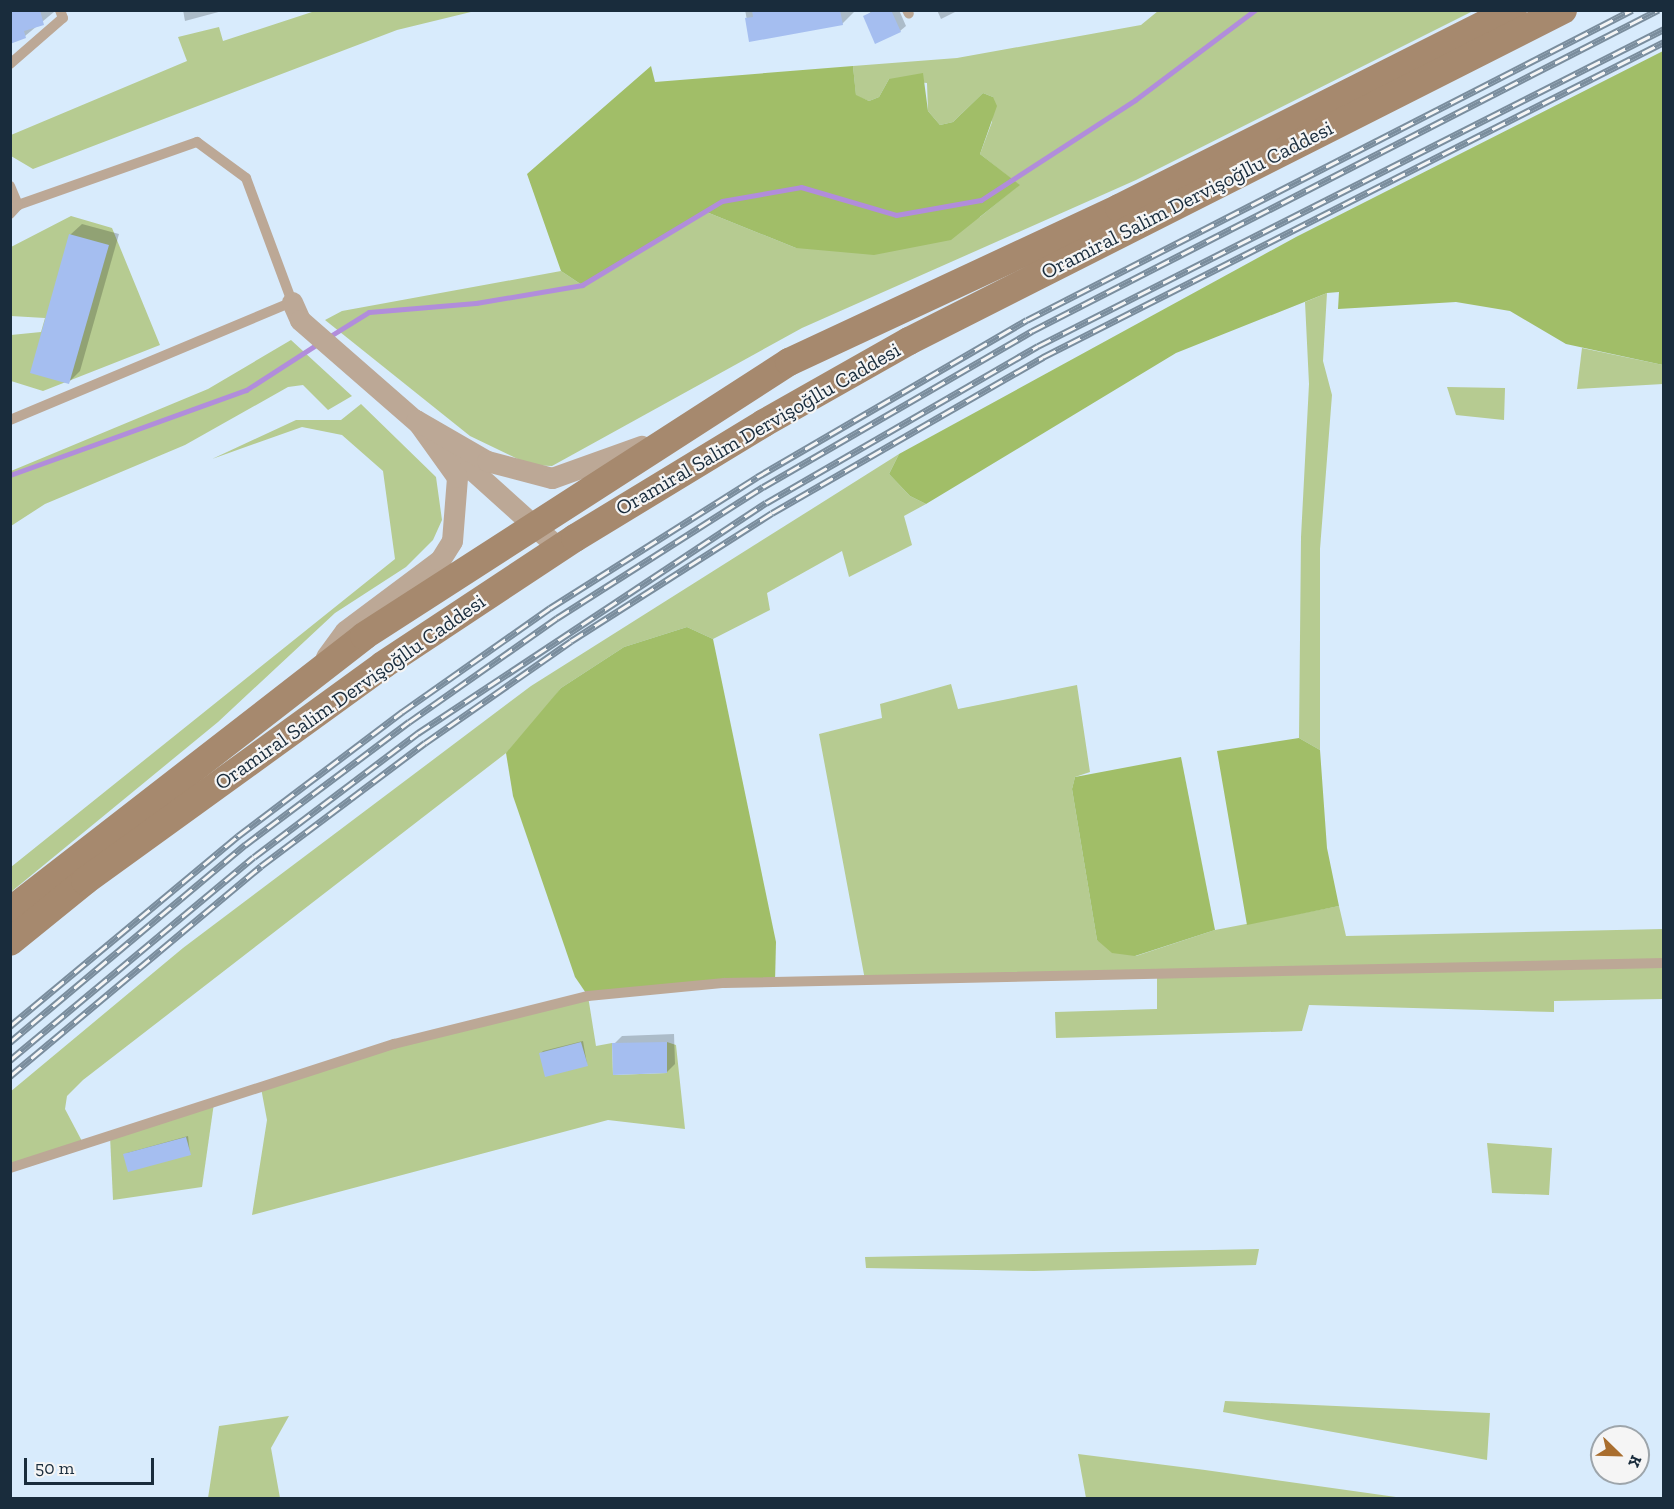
<!DOCTYPE html>
<meta charset="utf-8">
<style>
body{margin:0}
#map{position:relative;width:1674px;height:1509px;overflow:hidden;background:#d8ebfc;font-family:"Zilla Slab",serif}
div>[style]{position:absolute}
.green>*{inset:0;background:#b6cb91}
.forest>*{inset:0;background:#a1be68}
.shadow>*{inset:0;background:#0003}
.stream>*{height:5px;margin:-2.5px;padding:0 2.5px;transform-origin:2.5px;border-radius:2.5px;background:#b18ddb}
.building>*{inset:0;background:#a5bef0}
.service>*{height:10px;margin:-5px;padding:0 5px;transform-origin:5px;border-radius:5px;background:#bca896}
.minor>*{height:21px;margin:-10.5px;padding:0 10.5px;transform-origin:10.5px;border-radius:10.5px;background:#bca896}
.secondary>*{height:28px;margin:-14px;padding:0 14px;transform-origin:14px;border-radius:14px;background:#a6896e}
.rail>*{height:7px;margin-top:-3.5px;transform-origin:0;background:repeating-linear-gradient(90deg,#f5f5f5 0 14px,#7a8d9d 0 28px);box-sizing:border-box;border-block:2px solid #7a8d9d}
span{translate:-50% -50%;white-space:nowrap;text-align:center;line-height:1.15;-webkit-text-stroke:4.5px #f5f5f5;paint-order:stroke}
.street-label{font-size:21px;color:#192c3c}
.frame{position:absolute;inset:0;border:12px solid #192c3c;pointer-events:none}
.north{position:absolute;left:1590px;top:1425px;width:60px;height:60px;box-sizing:border-box;background:#f5f5f5;border:2px solid #9da5ab;border-radius:50%;rotate:113deg;font-size:16px;font-weight:700;line-height:24px;text-align:center;color:#192c3c}
.north::after{content:'';display:block;margin:auto;width:21px;height:27px;background:#a96e2f;clip-path:polygon(50% 0,100% 100%,50% 72%,0 100%)}
.scale{position:absolute;left:24px;top:1458px;width:130px;height:27px;box-sizing:border-box;border:3px solid #192c3c;border-top:0;padding-left:8px;font-size:18px;line-height:21px;white-space:nowrap;color:#192c3c;-webkit-text-stroke:4px #f5f5f5;paint-order:stroke}
</style>
<div id="map">
<div class="green">
<i style="clip-path:polygon(315px 11px,475px 11px,397px 30px,33px 169px,11px 156px,11px 135px,187px 61px,178px 37px,219px 27px,223px 41px)"></i>
<i style="clip-path:polygon(1158px 11px,1473px 11px,1136px 180px,802px 328px,552px 466px,530px 465px,470px 436px,325px 320px,342px 311px,561px 271px,582px 285px,704px 211px,796px 248px,980px 217px,1019px 185px,980px 154px,992px 122px,993px 97px,983px 93px,953px 122px,940px 125px,928px 111px,927px 83px,889px 79px,879px 97px,869px 101px,856px 96px,853px 66px,957px 58px,1141px 25px)"></i>
<i style="clip-path:polygon(71px 216px,112px 228px,160px 345px,43px 391px,11px 381px,11px 335px,41px 332px,45px 318px,11px 316px,11px 247px)"></i>
<i style="clip-path:polygon(1327px 293px,1323px 361px,1332px 395px,1320px 549px,1320px 750px,1299px 738px,1301px 537px,1309px 384px,1305px 302px)"></i>
<i style="clip-path:polygon(291px 340px,352px 396px,328px 410px,303px 385px,288px 387px,185px 445px,45px 504px,11px 526px,11px 471px,208px 389px)"></i>
<i style="clip-path:polygon(1582px 348px,1663px 365px,1663px 384px,1577px 389px)"></i>
<i style="clip-path:polygon(1447px 387px,1505px 388px,1504px 420px,1456px 415px)"></i>
<i style="clip-path:polygon(361px 404px,436px 477px,442px 520px,433px 540px,406px 567px,335px 613px,218px 722px,11px 892px,11px 867px,395px 559px,383px 471px,342px 435px,302px 427px,212px 459px,296px 420px,341px 420px)"></i>
<i style="clip-path:polygon(899px 454px,889px 474px,910px 496px,926px 504px,904px 516px,912px 545px,849px 577px,842px 551px,767px 593px,770px 610px,713px 639px,687px 627px,624px 647px,561px 688px,519px 743px,83px 1080px,67px 1096px,65px 1109px,84px 1145px,11px 1168px,10px 1092px,183px 948px,531px 686px)"></i>
<i style="clip-path:polygon(951px 684px,958px 709px,1077px 685px,1090px 772px,1075px 777px,1072px 789px,1097px 940px,1136px 956px,1215px 930px,1339px 906px,1346px 936px,1663px 929px,1663px 999px,1554px 1001px,1554px 1012px,1309px 1005px,1302px 1031px,1056px 1038px,1055px 1012px,1157px 1009px,1157px 975px,865px 980px,819px 734px,882px 718px,880px 704px)"></i>
<i style="clip-path:polygon(588px 996px,596px 1046px,612px 1043px,613px 1075px,667px 1073px,667px 1042px,676px 1045px,685px 1129px,608px 1120px,252px 1215px,267px 1120px,261px 1088px,394px 1044px)"></i>
<i style="clip-path:polygon(214px 1103px,202px 1187px,113px 1200px,110px 1136px)"></i>
<i style="clip-path:polygon(1487px 1143px,1552px 1148px,1549px 1195px,1492px 1193px)"></i>
<i style="clip-path:polygon(1259px 1249px,1256px 1265px,1034px 1271px,866px 1268px,865px 1257px)"></i>
<i style="clip-path:polygon(1225px 1401px,1490px 1413px,1487px 1460px,1223px 1412px)"></i>
<i style="clip-path:polygon(289px 1416px,271px 1448px,280px 1498px,208px 1498px,219px 1426px)"></i>
<i style="clip-path:polygon(1078px 1454px,1205px 1470px,1403px 1498px,1086px 1498px)"></i>
</div>
<div class="forest">
<i style="clip-path:polygon(1663px 51px,1663px 365px,1566px 344px,1510px 311px,1456px 302px,1338px 309px,1339px 292px,1327px 293px,1176px 353px,926px 504px,910px 496px,889px 474px,899px 454px,1296px 237px)"></i>
<i style="clip-path:polygon(651px 66px,655px 82px,853px 66px,856px 95px,869px 101px,879px 97px,889px 79px,923px 73px,928px 111px,940px 125px,953px 122px,983px 93px,993px 97px,997px 106px,980px 154px,1020px 185px,951px 240px,874px 255px,796px 248px,704px 211px,582px 285px,561px 271px,527px 174px)"></i>
<i style="clip-path:polygon(687px 627px,713px 639px,776px 942px,775px 982px,588px 996px,575px 977px,513px 796px,506px 753px,561px 688px,624px 647px)"></i>
<i style="clip-path:polygon(1299px 738px,1320px 750px,1327px 848px,1339px 906px,1247px 925px,1217px 751px)"></i>
<i style="clip-path:polygon(1181px 757px,1215px 930px,1135px 956px,1112px 953px,1097px 940px,1072px 789px,1075px 777px)"></i>
</div>
<div class="shadow">
<i style="clip-path:polygon(10px 10px,54px 10px,54px 12px,25px 36px)"></i>
<i style="clip-path:polygon(183px 10px,226px 10px,185px 21px)"></i>
<i style="clip-path:polygon(745px 10px,853px 10px,854px 12px,842px 24px,751px 40px)"></i>
<i style="clip-path:polygon(873px 10px,899px 10px,906px 26px,900px 31px,865px 17px)"></i>
<i style="clip-path:polygon(937px 10px,959px 10px,941px 19px)"></i>
<i style="clip-path:polygon(82px 224px,119px 234px,80px 371px,69px 382px,70px 235px)"></i>
<i style="clip-path:polygon(674px 1034px,675px 1064px,667px 1072px,614px 1044px,622px 1036px)"></i>
<i style="clip-path:polygon(583px 1041px,587px 1064px,540px 1054px,543px 1051px)"></i>
<i style="clip-path:polygon(188px 1136px,190px 1154px,125px 1155px,127px 1153px)"></i>
</div>
<div class="stream">
<i style="left:327px;top:338px;width:49px;rotate:-31.8deg"></i>
<i style="left:369px;top:312px;width:107px;rotate:-4.8deg"></i>
<i style="left:476px;top:303px;width:108px;rotate:-9.6deg"></i>
<i style="left:582px;top:285px;width:163px;rotate:-31deg"></i>
<i style="left:722px;top:201px;width:80px;rotate:-10deg"></i>
<i style="left:801px;top:187px;width:99px;rotate:16.4deg"></i>
<i style="left:896px;top:215px;width:86px;rotate:-10deg"></i>
<i style="left:981px;top:200px;width:184px;rotate:-33deg"></i>
<i style="left:1135px;top:100px;width:150px;rotate:-36.9deg"></i>
<i style="left:10px;top:475px;width:251px;rotate:-19.8deg"></i>
<i style="left:246px;top:390px;width:87px;rotate:-32.8deg"></i>
</div>
<div class="building">
<i style="clip-path:polygon(10px 10px,40px 10px,44px 25px,24px 31px,26px 38px,10px 44px)"></i>
<i style="clip-path:polygon(752px 10px,840px 10px,843px 25px,749px 42px,745px 18px,753px 17px)"></i>
<i style="clip-path:polygon(876px 10px,891px 10px,901px 32px,875px 44px,863px 16px)"></i>
<i style="clip-path:polygon(69px 234px,109px 245px,69px 384px,30px 373px)"></i>
<i style="clip-path:polygon(581px 1042px,588px 1066px,545px 1077px,539px 1053px)"></i>
<i style="clip-path:polygon(667px 1042px,667px 1073px,613px 1075px,612px 1043px)"></i>
<i style="clip-path:polygon(186px 1137px,191px 1155px,128px 1172px,123px 1154px)"></i>
</div>
<div class="service">
<i style="left:907px;top:10px;width:4px;rotate:63deg"></i>
<i style="left:10px;top:64px;width:70px;rotate:-41deg"></i>
<i style="left:63px;top:18px;width:9px;rotate:-111deg"></i>
<i style="left:10px;top:186px;width:21px;rotate:67deg"></i>
<i style="left:18px;top:205px;width:190px;rotate:-19.4deg"></i>
<i style="left:197px;top:142px;width:61px;rotate:36.3deg"></i>
<i style="left:246px;top:178px;width:132px;rotate:69.6deg"></i>
<i style="left:292px;top:302px;width:306px;rotate:157.3deg"></i>
<i style="left:10px;top:214px;width:12px;rotate:-48deg"></i>
<i style="left:10px;top:1168px;width:404px;rotate:-17.9deg"></i>
<i style="left:394px;top:1044px;width:200px;rotate:-13.9deg"></i>
<i style="left:588px;top:996px;width:137px;rotate:-5.5deg"></i>
<i style="left:724px;top:983px;width:940px;rotate:-1.22deg"></i>
</div>
<div class="minor">
<i style="left:292px;top:302px;width:20px;rotate:66deg"></i>
<i style="left:300px;top:320px;width:166px;rotate:41.1deg"></i>
<i style="left:451px;top:451px;width:147px;rotate:42deg"></i>
<i style="left:326px;top:657px;width:32px;rotate:-54deg"></i>
<i style="left:345px;top:631px;width:119px;rotate:-36.8deg"></i>
<i style="left:440px;top:560px;width:22px;rotate:-58deg"></i>
<i style="left:452px;top:541px;width:64px;rotate:-85.5deg"></i>
<i style="left:457px;top:477px;width:70px;rotate:-125.7deg"></i>
<i style="left:416px;top:420px;width:82px;rotate:30deg"></i>
<i style="left:487px;top:461px;width:67px;rotate:14.7deg"></i>
<i style="left:552px;top:478px;width:95px;rotate:-19.8deg"></i>
</div>
<div class="secondary">
<i style="left:10px;top:911px;width:448px;rotate:-37.8deg"></i>
<i style="left:364px;top:636px;width:506px;rotate:-32.81deg"></i>
<i style="left:789px;top:362px;width:364px;rotate:-25deg"></i>
<i style="left:1119px;top:208px;width:441px;rotate:-26.7deg"></i>
<i style="left:10px;top:942px;width:97px;rotate:-39.1deg"></i>
<i style="left:85px;top:881px;width:368px;rotate:-35.9deg"></i>
<i style="left:383px;top:665px;width:230px;rotate:-33.5deg"></i>
<i style="left:575px;top:538px;width:221px;rotate:-31.3deg"></i>
<i style="left:764px;top:423px;width:167px;rotate:-29.5deg"></i>
<i style="left:909px;top:341px;width:733px;rotate:-26.84deg"></i>
</div>
<div class="rail">
<i style="left:10px;top:1026px;width:297px;rotate:-39.8deg"></i>
<i style="left:238px;top:836px;width:206px;rotate:-37.1deg"></i>
<i style="left:402px;top:712px;width:181px;rotate:-35.1deg"></i>
<i style="left:550px;top:608px;width:245px;rotate:-32.3deg"></i>
<i style="left:757px;top:477px;width:312px;rotate:-30.2deg"></i>
<i style="left:1027px;top:320px;width:680px;rotate:-27.13deg"></i>
<i style="left:10px;top:1042px;width:307px;rotate:-40deg"></i>
<i style="left:245px;top:845px;width:205px;rotate:-36.9deg"></i>
<i style="left:409px;top:722px;width:181px;rotate:-35.1deg"></i>
<i style="left:557px;top:618px;width:244px;rotate:-32.5deg"></i>
<i style="left:763px;top:487px;width:311px;rotate:-30.1deg"></i>
<i style="left:1032px;top:331px;width:704px;rotate:-27.15deg"></i>
<i style="left:10px;top:1060px;width:317px;rotate:-39.8deg"></i>
<i style="left:254px;top:857px;width:206px;rotate:-37.1deg"></i>
<i style="left:418px;top:733px;width:417px;rotate:-33.5deg"></i>
<i style="left:766px;top:503px;width:314px;rotate:-30deg"></i>
<i style="left:1038px;top:346px;width:702px;rotate:-26.86deg"></i>
<i style="left:10px;top:1076px;width:327px;rotate:-39.9deg"></i>
<i style="left:261px;top:866px;width:205px;rotate:-36.9deg"></i>
<i style="left:425px;top:743px;width:178px;rotate:-34.9deg"></i>
<i style="left:571px;top:641px;width:238px;rotate:-32.5deg"></i>
<i style="left:772px;top:513px;width:313px;rotate:-29.9deg"></i>
<i style="left:1043px;top:357px;width:696px;rotate:-26.9deg"></i>
</div>
<div class="street-label">
<span style="left:1187px;top:200px;rotate:-27deg">Oramiral Salim Dervişoğllu Caddesi</span>
<span style="left:758px;top:429px;rotate:-30deg">Oramiral Salim Dervişoğllu Caddesi</span>
<span style="left:350px;top:692px;rotate:-35deg">Oramiral Salim Dervişoğllu Caddesi</span>
</div>
<div class="frame"></div>
<div class="north">K</div>
<div class="scale">50 m</div>
</div>
